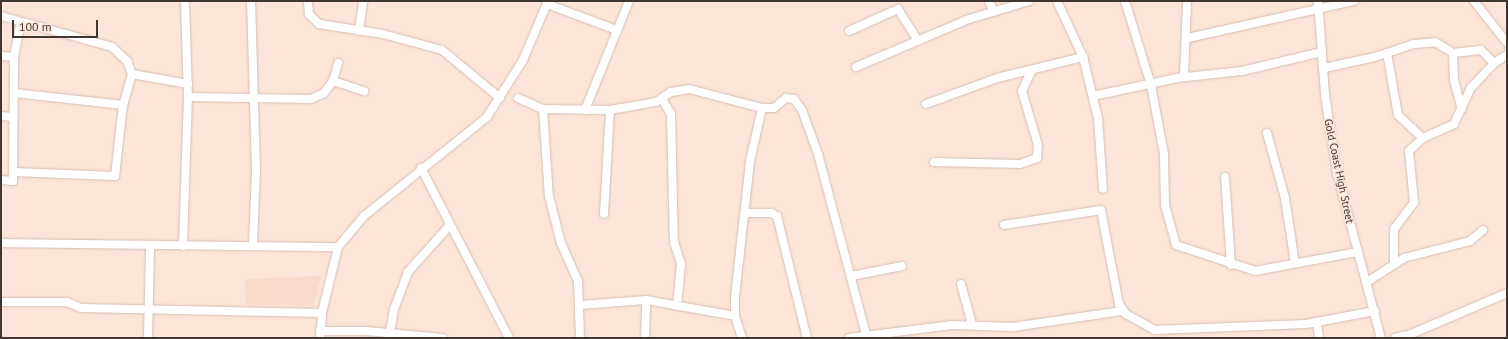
<!DOCTYPE html>
<style>
body{margin:0}
#map{position:relative;width:1508px;height:339px;overflow:hidden;background:#fde5d9;font-family:"PT Sans",sans-serif}
div>[style]{position:absolute}
.built>*{inset:0;background:#fadaca}
.roads{filter:drop-shadow(0 0 1px #d5bdb2) drop-shadow(0 0 1px #d5bdb2)}
.minor>*{height:8px;margin:-4px;padding:0 4px;transform-origin:4px;border-radius:4px;background:#fff}
span{translate:-50% -50%;white-space:nowrap;text-align:center;line-height:1.15;-webkit-text-stroke:3.5px #fde5d9;paint-order:stroke}
.street-label{font-size:11px;color:#403732}
.frame{position:absolute;inset:0;border:2px solid #403732;pointer-events:none}
.scale{position:absolute;left:12px;top:20px;width:86px;height:18px;box-sizing:border-box;border:2px solid #403732;border-top:0;padding-left:5px;font-size:12px;line-height:14px;white-space:nowrap;color:#403732;-webkit-text-stroke:3px #fde5d9;paint-order:stroke}
</style>
<div id="map">
<div class="built">
<i style="clip-path:polygon(322px 276px,313px 306px,246px 304px,245px 279px)"></i>
</div>
<div class="roads">
<div class="minor">
<i style="left:251px;top:1px;width:169px;rotate:88.3deg"></i>
<i style="left:256px;top:170px;width:75px;rotate:92.3deg"></i>
<i style="left:308px;top:1px;width:13px;rotate:86deg"></i>
<i style="left:309px;top:14px;width:14px;rotate:45deg"></i>
<i style="left:319px;top:24px;width:65px;rotate:8.9deg"></i>
<i style="left:383px;top:34px;width:61px;rotate:15.2deg"></i>
<i style="left:442px;top:50px;width:75px;rotate:39.6deg"></i>
<i style="left:989px;top:1px;width:12px;rotate:66deg"></i>
<i style="left:1057px;top:1px;width:62px;rotate:65.1deg"></i>
<i style="left:1083px;top:57px;width:63px;rotate:76.2deg"></i>
<i style="left:1098px;top:118px;width:71px;rotate:86deg"></i>
<i style="left:1125px;top:1px;width:88px;rotate:72.8deg"></i>
<i style="left:1151px;top:85px;width:70px;rotate:79.3deg"></i>
<i style="left:1164px;top:154px;width:51px;rotate:88.9deg"></i>
<i style="left:1165px;top:205px;width:41px;rotate:74.6deg"></i>
<i style="left:1176px;top:245px;width:83px;rotate:18.2deg"></i>
<i style="left:1255px;top:271px;width:105px;rotate:-10.5deg"></i>
<i style="left:1318px;top:1px;width:94px;rotate:85.7deg"></i>
<i style="left:1325px;top:95px;width:79px;rotate:81.3deg"></i>
<i style="left:1337px;top:173px;width:171px;rotate:75.1deg"></i>
<i style="left:1474px;top:1px;width:53px;rotate:51.8deg"></i>
<i style="left:547px;top:4px;width:75px;rotate:20.4deg"></i>
<i style="left:1px;top:16px;width:115px;rotate:15.6deg"></i>
<i style="left:112px;top:47px;width:21px;rotate:43deg"></i>
<i style="left:127px;top:61px;width:14px;rotate:69deg"></i>
<i style="left:132px;top:74px;width:32px;rotate:106deg"></i>
<i style="left:123px;top:105px;width:71px;rotate:96.4deg"></i>
<i style="left:115px;top:176px;width:102px;rotate:-177.8deg"></i>
<i style="left:359px;top:31px;width:30px;rotate:-82deg"></i>
<i style="left:849px;top:31px;width:54px;rotate:-24.2deg"></i>
<i style="left:898px;top:9px;width:38px;rotate:58deg"></i>
<i style="left:1188px;top:38px;width:170px;rotate:-12.6deg"></i>
<i style="left:1387px;top:53px;width:63px;rotate:79.9deg"></i>
<i style="left:1398px;top:115px;width:34px;rotate:43deg"></i>
<i style="left:1453px;top:53px;width:28px;rotate:-6deg"></i>
<i style="left:1481px;top:50px;width:18px;rotate:45deg"></i>
<i style="left:1px;top:56px;width:13px;rotate:4deg"></i>
<i style="left:856px;top:67px;width:123px;rotate:-23deg"></i>
<i style="left:969px;top:19px;width:63px;rotate:-16.7deg"></i>
<i style="left:1324px;top:68px;width:52px;rotate:-12.2deg"></i>
<i style="left:1375px;top:57px;width:41px;rotate:-18.4deg"></i>
<i style="left:1414px;top:44px;width:21px;rotate:-5deg"></i>
<i style="left:1435px;top:42px;width:21px;rotate:31deg"></i>
<i style="left:1453px;top:53px;width:27px;rotate:88deg"></i>
<i style="left:1454px;top:80px;width:30px;rotate:75deg"></i>
<i style="left:132px;top:74px;width:57px;rotate:10.1deg"></i>
<i style="left:1184px;top:77px;width:76px;rotate:-87.7deg"></i>
<i style="left:333px;top:81px;width:33px;rotate:18deg"></i>
<i style="left:14px;top:93px;width:110px;rotate:6.3deg"></i>
<i style="left:1093px;top:96px;width:86px;rotate:-12.1deg"></i>
<i style="left:1177px;top:78px;width:65px;rotate:-6.1deg"></i>
<i style="left:1242px;top:71px;width:82px;rotate:-13.4deg"></i>
<i style="left:188px;top:97px;width:123px;rotate:0.9deg"></i>
<i style="left:311px;top:99px;width:14px;rotate:-25deg"></i>
<i style="left:324px;top:93px;width:15px;rotate:-53deg"></i>
<i style="left:333px;top:81px;width:19px;rotate:-74deg"></i>
<i style="left:518px;top:98px;width:27px;rotate:24deg"></i>
<i style="left:543px;top:109px;width:67px;rotate:0.9deg"></i>
<i style="left:610px;top:110px;width:47px;rotate:-9.9deg"></i>
<i style="left:656px;top:102px;width:18px;rotate:-34deg"></i>
<i style="left:671px;top:92px;width:18px;rotate:-9deg"></i>
<i style="left:689px;top:89px;width:75px;rotate:14.6deg"></i>
<i style="left:662px;top:99px;width:17px;rotate:59deg"></i>
<i style="left:671px;top:114px;width:128px;rotate:88.7deg"></i>
<i style="left:674px;top:242px;width:23px;rotate:72deg"></i>
<i style="left:681px;top:264px;width:42px;rotate:95.4deg"></i>
<i style="left:926px;top:104px;width:76px;rotate:-20.1deg"></i>
<i style="left:997px;top:78px;width:89px;rotate:-13.7deg"></i>
<i style="left:543px;top:109px;width:87px;rotate:86.1deg"></i>
<i style="left:549px;top:196px;width:49px;rotate:75.7deg"></i>
<i style="left:561px;top:243px;width:42px;rotate:65.9deg"></i>
<i style="left:578px;top:281px;width:57px;rotate:88deg"></i>
<i style="left:585px;top:110px;width:118px;rotate:-68deg"></i>
<i style="left:1px;top:116px;width:11px;rotate:5deg"></i>
<i style="left:1267px;top:133px;width:67px;rotate:74.5deg"></i>
<i style="left:1285px;top:198px;width:66px;rotate:81.3deg"></i>
<i style="left:934px;top:162px;width:86px;rotate:1.3deg"></i>
<i style="left:1020px;top:164px;width:18px;rotate:-19deg"></i>
<i style="left:1037px;top:158px;width:13px;rotate:-86deg"></i>
<i style="left:1038px;top:145px;width:56px;rotate:-106.5deg"></i>
<i style="left:1022px;top:91px;width:21px;rotate:-65deg"></i>
<i style="left:421px;top:168px;width:191px;rotate:62.6deg"></i>
<i style="left:1225px;top:177px;width:88px;rotate:86.1deg"></i>
<i style="left:1px;top:180px;width:12px;rotate:5deg"></i>
<i style="left:13px;top:181px;width:124px;rotate:-89.5deg"></i>
<i style="left:14px;top:57px;width:36px;rotate:-79deg"></i>
<i style="left:746px;top:213px;width:25px"></i>
<i style="left:771px;top:213px;width:7px;rotate:27deg"></i>
<i style="left:777px;top:216px;width:126px;rotate:76.2deg"></i>
<i style="left:604px;top:214px;width:104px;rotate:-86.7deg"></i>
<i style="left:1004px;top:225px;width:98px;rotate:-8.8deg"></i>
<i style="left:1101px;top:210px;width:96px;rotate:79.2deg"></i>
<i style="left:1119px;top:304px;width:12px;rotate:55deg"></i>
<i style="left:1126px;top:314px;width:33px;rotate:29deg"></i>
<i style="left:1155px;top:330px;width:151px;rotate:-2.3deg"></i>
<i style="left:1306px;top:324px;width:70px;rotate:-10.7deg"></i>
<i style="left:1px;top:243px;width:337px;rotate:0.7deg"></i>
<i style="left:183px;top:246px;width:149px;rotate:-88.1deg"></i>
<i style="left:188px;top:97px;width:96px;rotate:-91.8deg"></i>
<i style="left:1394px;top:264px;width:35px;rotate:-90deg"></i>
<i style="left:1394px;top:229px;width:34px;rotate:-53deg"></i>
<i style="left:1414px;top:202px;width:51px;rotate:-95.6deg"></i>
<i style="left:1409px;top:151px;width:19px;rotate:-43deg"></i>
<i style="left:1423px;top:138px;width:34px;rotate:-24deg"></i>
<i style="left:1454px;top:124px;width:40px;rotate:-65deg"></i>
<i style="left:1471px;top:88px;width:34px;rotate:-47deg"></i>
<i style="left:1494px;top:63px;width:15px;rotate:-32deg"></i>
<i style="left:851px;top:276px;width:52px;rotate:-11.1deg"></i>
<i style="left:1367px;top:282px;width:44px;rotate:-33deg"></i>
<i style="left:1404px;top:258px;width:68px;rotate:-14.4deg"></i>
<i style="left:1470px;top:241px;width:17px;rotate:-40deg"></i>
<i style="left:961px;top:284px;width:41px;rotate:74.6deg"></i>
<i style="left:1px;top:302px;width:66px"></i>
<i style="left:67px;top:302px;width:15px;rotate:23deg"></i>
<i style="left:81px;top:308px;width:241px;rotate:1.2deg"></i>
<i style="left:580px;top:305px;width:66px;rotate:-4.3deg"></i>
<i style="left:646px;top:300px;width:90px;rotate:10.2deg"></i>
<i style="left:1317px;top:323px;width:15px;rotate:82deg"></i>
<i style="left:320px;top:331px;width:46px"></i>
<i style="left:366px;top:331px;width:77px;rotate:5.2deg"></i>
<i style="left:148px;top:338px;width:91px;rotate:-88.7deg"></i>
<i style="left:320px;top:338px;width:25px;rotate:-85deg"></i>
<i style="left:322px;top:313px;width:68px;rotate:-76.4deg"></i>
<i style="left:338px;top:247px;width:40px;rotate:-50deg"></i>
<i style="left:364px;top:216px;width:158px;rotate:-38.8deg"></i>
<i style="left:487px;top:117px;width:67px;rotate:-57.7deg"></i>
<i style="left:523px;top:60px;width:64px;rotate:-67deg"></i>
<i style="left:389px;top:338px;width:29px;rotate:-80deg"></i>
<i style="left:394px;top:309px;width:40px;rotate:-69deg"></i>
<i style="left:408px;top:272px;width:63px;rotate:-48.2deg"></i>
<i style="left:645px;top:338px;width:38px;rotate:-88deg"></i>
<i style="left:742px;top:338px;width:23px;rotate:-108deg"></i>
<i style="left:735px;top:316px;width:19px;rotate:-90deg"></i>
<i style="left:735px;top:297px;width:137px;rotate:-83.7deg"></i>
<i style="left:750px;top:161px;width:54px;rotate:-77.2deg"></i>
<i style="left:762px;top:108px;width:12px"></i>
<i style="left:774px;top:108px;width:16px;rotate:-40deg"></i>
<i style="left:786px;top:98px;width:8px;rotate:7deg"></i>
<i style="left:794px;top:99px;width:14px;rotate:54deg"></i>
<i style="left:802px;top:110px;width:47px;rotate:70deg"></i>
<i style="left:818px;top:154px;width:187px;rotate:75.1deg"></i>
<i style="left:849px;top:338px;width:104px;rotate:-7.2deg"></i>
<i style="left:952px;top:325px;width:61px;rotate:1.9deg"></i>
<i style="left:1013px;top:327px;width:110px;rotate:-8.4deg"></i>
<i style="left:1395px;top:338px;width:16px;rotate:-14deg"></i>
<i style="left:1411px;top:334px;width:104px;rotate:-23.1deg"></i>
</div>
</div>
<div class="street-label">
<span style="left:1339px;top:171px;rotate:78deg">Gold Coast High Street</span>
</div>
<div class="frame"></div>
<div class="scale">100 m</div>
</div>
